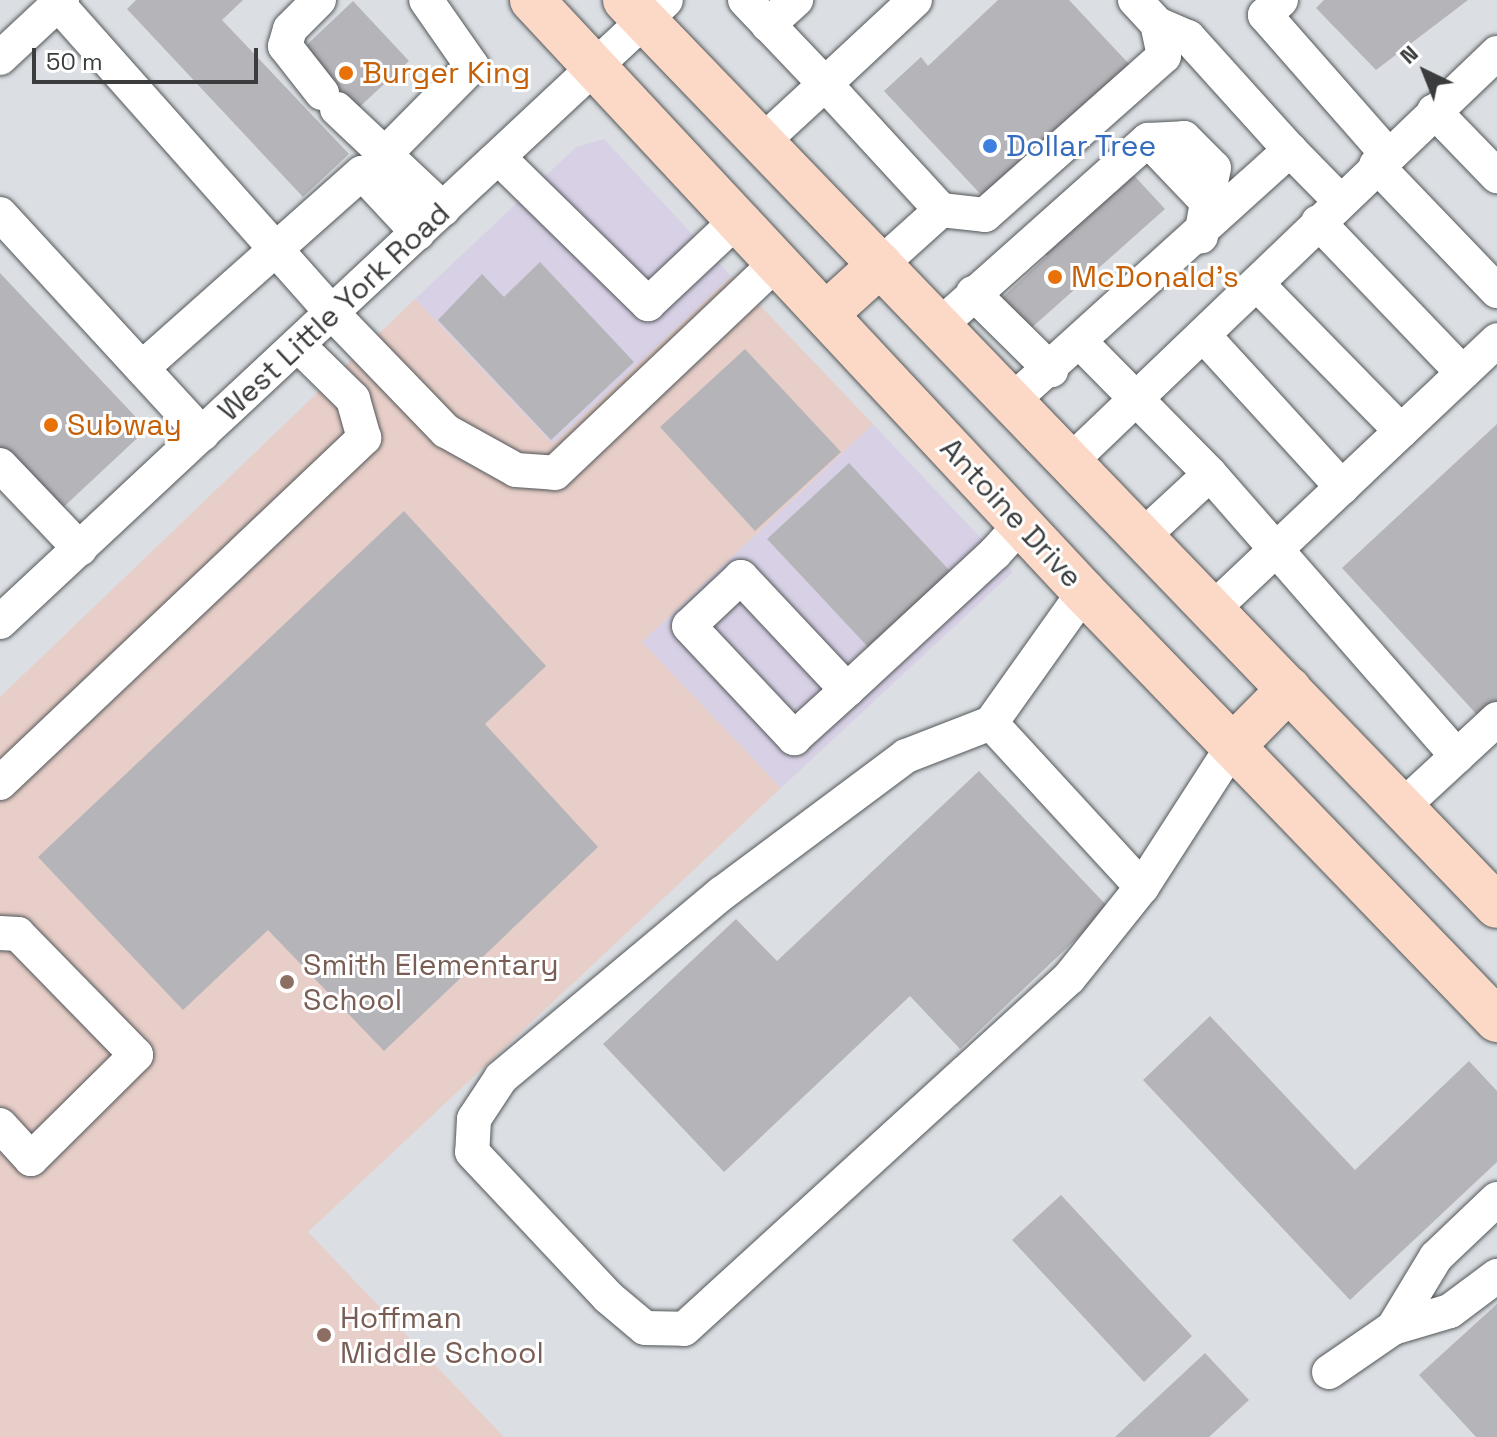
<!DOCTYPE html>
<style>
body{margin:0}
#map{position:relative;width:1497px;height:1437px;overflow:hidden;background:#dbdfe3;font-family:"Space Grotesk",sans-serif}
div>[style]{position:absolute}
.commercial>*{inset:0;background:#d8d1e6}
.education>*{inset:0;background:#e8cec8}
.building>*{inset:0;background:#b4b4b9}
.roads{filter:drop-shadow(0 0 2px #535759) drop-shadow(0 0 2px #535759)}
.minor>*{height:34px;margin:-17px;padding:0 17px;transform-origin:17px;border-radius:17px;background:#fff}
.major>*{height:44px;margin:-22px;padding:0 22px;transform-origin:22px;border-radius:22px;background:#fcd9c7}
.dots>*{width:22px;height:22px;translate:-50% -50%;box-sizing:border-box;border:4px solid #fff;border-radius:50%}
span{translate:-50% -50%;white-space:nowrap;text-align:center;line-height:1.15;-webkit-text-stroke:6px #fff;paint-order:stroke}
.food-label{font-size:30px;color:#c56008}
.left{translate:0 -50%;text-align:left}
.shop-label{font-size:30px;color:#366cbe}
.street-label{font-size:30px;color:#3a3c3d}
.education-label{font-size:30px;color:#785e54}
.north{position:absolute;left:1385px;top:32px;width:80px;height:80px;-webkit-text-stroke:6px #fff;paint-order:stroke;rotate:317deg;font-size:22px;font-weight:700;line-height:32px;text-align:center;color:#3a3c3d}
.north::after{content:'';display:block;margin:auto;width:28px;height:36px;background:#3a3c3d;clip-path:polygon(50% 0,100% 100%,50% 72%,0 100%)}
.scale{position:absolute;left:32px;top:48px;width:226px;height:36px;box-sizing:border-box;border:4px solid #3a3c3d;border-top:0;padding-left:10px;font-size:24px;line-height:28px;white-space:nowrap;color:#3a3c3d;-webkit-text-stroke:6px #fff;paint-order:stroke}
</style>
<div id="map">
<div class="commercial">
<i style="clip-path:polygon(604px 139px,731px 276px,553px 444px,415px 299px,576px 147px)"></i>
<i style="clip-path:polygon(873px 424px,1013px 572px,781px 788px,642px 642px)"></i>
</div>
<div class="education">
<i style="clip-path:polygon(732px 276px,873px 424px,642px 642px,781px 788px,308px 1232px,504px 1437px,0 1437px,0 697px,415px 299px,553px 444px)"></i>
</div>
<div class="building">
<i style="clip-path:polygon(136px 0,243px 0,222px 20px,349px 154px,303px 197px,127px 9px)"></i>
<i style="clip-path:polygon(998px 0,1069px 0,1130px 65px,986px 200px,884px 91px,921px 57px,928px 66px)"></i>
<i style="clip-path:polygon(1324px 0,1468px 0,1376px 70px,1316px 8px)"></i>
<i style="clip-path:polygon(353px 1px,409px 61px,353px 113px,328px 118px,313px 102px,297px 54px)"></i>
<i style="clip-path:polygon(1128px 169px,1165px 209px,1029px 330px,1002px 298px,1047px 256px,1042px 250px)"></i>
<i style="clip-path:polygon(540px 262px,634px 362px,551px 440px,438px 320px,482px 274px,504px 297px)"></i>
<i style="clip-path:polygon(0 273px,147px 429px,55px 515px,0 456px)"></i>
<i style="clip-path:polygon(745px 349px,841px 452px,755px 531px,660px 427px)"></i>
<i style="clip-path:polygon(1497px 424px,1497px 702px,1480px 718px,1342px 568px)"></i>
<i style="clip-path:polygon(849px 463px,950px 571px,868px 647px,767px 539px)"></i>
<i style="clip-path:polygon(404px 511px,546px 666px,485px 724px,598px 847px,384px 1051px,268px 930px,183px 1010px,38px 857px)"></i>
<i style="clip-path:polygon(979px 771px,1109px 908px,960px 1049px,910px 996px,724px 1172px,603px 1044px,736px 919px,777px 961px)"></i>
<i style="clip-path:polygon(1210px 1016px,1355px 1170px,1469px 1061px,1497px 1091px,1497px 1162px,1350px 1300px,1143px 1080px)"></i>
<i style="clip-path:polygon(1061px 1195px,1192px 1336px,1144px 1382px,1012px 1240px)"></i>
<i style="clip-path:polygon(1497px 1304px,1497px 1437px,1476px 1437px,1419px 1375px)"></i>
<i style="clip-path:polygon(1205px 1353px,1249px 1400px,1209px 1437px,1115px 1437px)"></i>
</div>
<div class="roads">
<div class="minor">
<i style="left:62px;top:0;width:6px;rotate:135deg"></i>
<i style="left:58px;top:4px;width:413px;rotate:48.4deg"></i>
<i style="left:332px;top:313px;width:164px;rotate:46deg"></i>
<i style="left:446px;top:431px;width:80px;rotate:29.1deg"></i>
<i style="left:516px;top:470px;width:39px;rotate:4deg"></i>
<i style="left:555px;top:473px;width:306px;rotate:-43.5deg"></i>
<i style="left:319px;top:0;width:41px;rotate:135deg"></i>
<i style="left:290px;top:29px;width:18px;rotate:106deg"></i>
<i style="left:285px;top:46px;width:60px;rotate:51.8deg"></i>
<i style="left:745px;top:0;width:116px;rotate:46.4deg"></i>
<i style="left:825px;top:84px;width:87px;rotate:137.3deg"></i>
<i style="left:1135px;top:0;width:33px;rotate:47deg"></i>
<i style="left:1157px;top:24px;width:34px;rotate:23deg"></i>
<i style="left:1188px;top:37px;width:152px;rotate:47.9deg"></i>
<i style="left:1281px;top:0;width:22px;rotate:137deg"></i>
<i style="left:1265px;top:15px;width:185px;rotate:48.7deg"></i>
<i style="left:768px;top:25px;width:38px;rotate:-42deg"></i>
<i style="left:0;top:58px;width:79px;rotate:-43deg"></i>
<i style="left:337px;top:109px;width:146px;rotate:43.3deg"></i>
<i style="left:1434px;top:111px;width:91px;rotate:45.9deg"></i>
<i style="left:1148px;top:140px;width:36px;rotate:-3deg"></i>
<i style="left:1184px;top:138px;width:42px;rotate:45deg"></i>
<i style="left:1214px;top:168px;width:35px;rotate:102deg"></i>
<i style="left:382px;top:157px;width:128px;rotate:-45.3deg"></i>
<i style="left:472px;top:66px;width:80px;rotate:-124.9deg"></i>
<i style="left:499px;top:158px;width:209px;rotate:44.4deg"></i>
<i style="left:648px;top:304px;width:122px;rotate:-43.3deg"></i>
<i style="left:1376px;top:165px;width:175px;rotate:46.2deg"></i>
<i style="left:941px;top:210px;width:44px;rotate:6.5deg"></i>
<i style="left:985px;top:215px;width:239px;rotate:-41.6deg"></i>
<i style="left:1164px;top:56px;width:33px;rotate:-102deg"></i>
<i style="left:0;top:214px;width:299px;rotate:47.4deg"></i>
<i style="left:1318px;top:222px;width:209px;rotate:46.2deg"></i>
<i style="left:880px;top:265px;width:82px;rotate:-42deg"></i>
<i style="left:941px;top:210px;width:171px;rotate:-132.6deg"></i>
<i style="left:825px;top:84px;width:123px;rotate:-43deg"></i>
<i style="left:1257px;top:284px;width:206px;rotate:45.6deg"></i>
<i style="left:973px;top:293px;width:110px;rotate:44.6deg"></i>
<i style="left:939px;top:326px;width:280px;rotate:-41.7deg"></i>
<i style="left:1148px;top:140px;width:86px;rotate:46.4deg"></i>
<i style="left:1207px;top:202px;width:35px;rotate:100deg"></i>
<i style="left:1204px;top:336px;width:205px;rotate:47.6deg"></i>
<i style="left:1080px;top:342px;width:185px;rotate:45.4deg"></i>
<i style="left:142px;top:368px;width:294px;rotate:-41.6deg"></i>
<i style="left:362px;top:173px;width:82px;rotate:47deg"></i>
<i style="left:1012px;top:401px;width:375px;rotate:-42.1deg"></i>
<i style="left:1290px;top:150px;width:71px;rotate:45.6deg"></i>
<i style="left:1071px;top:461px;width:590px;rotate:-43.76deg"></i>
<i style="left:0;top:465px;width:116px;rotate:46.4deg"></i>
<i style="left:1143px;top:536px;width:91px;rotate:-42.8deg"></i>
<i style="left:1210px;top:474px;width:375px;rotate:48.8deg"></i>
<i style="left:1084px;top:592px;width:161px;rotate:125.4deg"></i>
<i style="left:991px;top:723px;width:91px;rotate:158.8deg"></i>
<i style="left:906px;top:756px;width:229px;rotate:143.3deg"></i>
<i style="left:722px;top:893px;width:288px;rotate:140.1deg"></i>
<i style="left:501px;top:1078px;width:49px;rotate:123.4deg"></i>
<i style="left:474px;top:1119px;width:33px;rotate:93deg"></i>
<i style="left:472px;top:1152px;width:199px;rotate:46.8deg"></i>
<i style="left:608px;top:1297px;width:48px;rotate:40deg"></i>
<i style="left:645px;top:1328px;width:39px;rotate:1deg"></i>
<i style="left:684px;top:1329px;width:521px;rotate:-42.36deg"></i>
<i style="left:1069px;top:978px;width:117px;rotate:-51.3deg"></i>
<i style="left:1142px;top:887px;width:168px;rotate:-57.2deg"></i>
<i style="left:1213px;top:609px;width:391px;rotate:-43.4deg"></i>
<i style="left:0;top:622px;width:911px;rotate:-43.04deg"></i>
<i style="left:847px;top:690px;width:155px;rotate:-133.2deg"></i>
<i style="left:741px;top:577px;width:71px;rotate:136.7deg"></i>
<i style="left:689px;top:626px;width:154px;rotate:46.8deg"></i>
<i style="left:794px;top:738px;width:72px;rotate:-42.2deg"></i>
<i style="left:847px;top:690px;width:202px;rotate:-42.8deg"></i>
<i style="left:995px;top:553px;width:39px;rotate:-48deg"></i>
<i style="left:991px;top:723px;width:223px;rotate:47.4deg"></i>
<i style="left:0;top:783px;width:502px;rotate:-43.46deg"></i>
<i style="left:364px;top:438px;width:41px;rotate:-105.8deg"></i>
<i style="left:353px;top:399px;width:77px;rotate:-135.5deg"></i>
<i style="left:1401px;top:808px;width:131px;rotate:-42.8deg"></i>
<i style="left:0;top:933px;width:18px;rotate:3deg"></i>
<i style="left:18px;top:934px;width:169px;rotate:45.7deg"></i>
<i style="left:136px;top:1055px;width:148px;rotate:135.3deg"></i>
<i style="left:31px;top:1159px;width:46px;rotate:-132.4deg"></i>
<i style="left:1393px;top:1328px;width:59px;rotate:-16.6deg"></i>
<i style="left:1450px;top:1311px;width:59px;rotate:-36.7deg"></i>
<i style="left:1329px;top:1372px;width:78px;rotate:-34.5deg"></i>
<i style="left:1393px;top:1328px;width:83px;rotate:-58.8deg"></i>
<i style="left:1436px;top:1257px;width:84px;rotate:-43.6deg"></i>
</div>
<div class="major">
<i style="left:532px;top:0;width:809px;rotate:47deg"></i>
<i style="left:1084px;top:592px;width:595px;rotate:46.02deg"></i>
<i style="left:625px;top:0;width:1257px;rotate:46.1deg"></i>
<i style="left:827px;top:313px;width:72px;rotate:-42.2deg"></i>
<i style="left:1233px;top:746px;width:80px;rotate:-45.5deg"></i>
</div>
</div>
<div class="dots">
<i style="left:346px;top:73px;background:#e8710a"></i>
<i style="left:990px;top:146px;background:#3f7fe0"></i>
<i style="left:1055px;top:277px;background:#e8710a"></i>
<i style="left:51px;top:425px;background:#e8710a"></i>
<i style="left:287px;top:982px;background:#8d6e63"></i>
<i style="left:324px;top:1335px;background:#8d6e63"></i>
</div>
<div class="food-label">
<span class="left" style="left:362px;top:73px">Burger King</span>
<span class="left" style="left:1071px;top:277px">McDonald's</span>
<span class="left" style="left:67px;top:425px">Subway</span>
</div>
<div class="shop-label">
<span class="left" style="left:1006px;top:146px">Dollar Tree</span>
</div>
<div class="street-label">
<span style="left:334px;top:312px;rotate:-43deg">West Little York Road</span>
<span style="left:1011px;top:513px;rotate:47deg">Antoine Drive</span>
</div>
<div class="education-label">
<span class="left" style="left:303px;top:982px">Smith Elementary<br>School</span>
<span class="left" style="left:340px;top:1335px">Hoffman<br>Middle School</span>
</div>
<div class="north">N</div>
<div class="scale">50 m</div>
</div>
